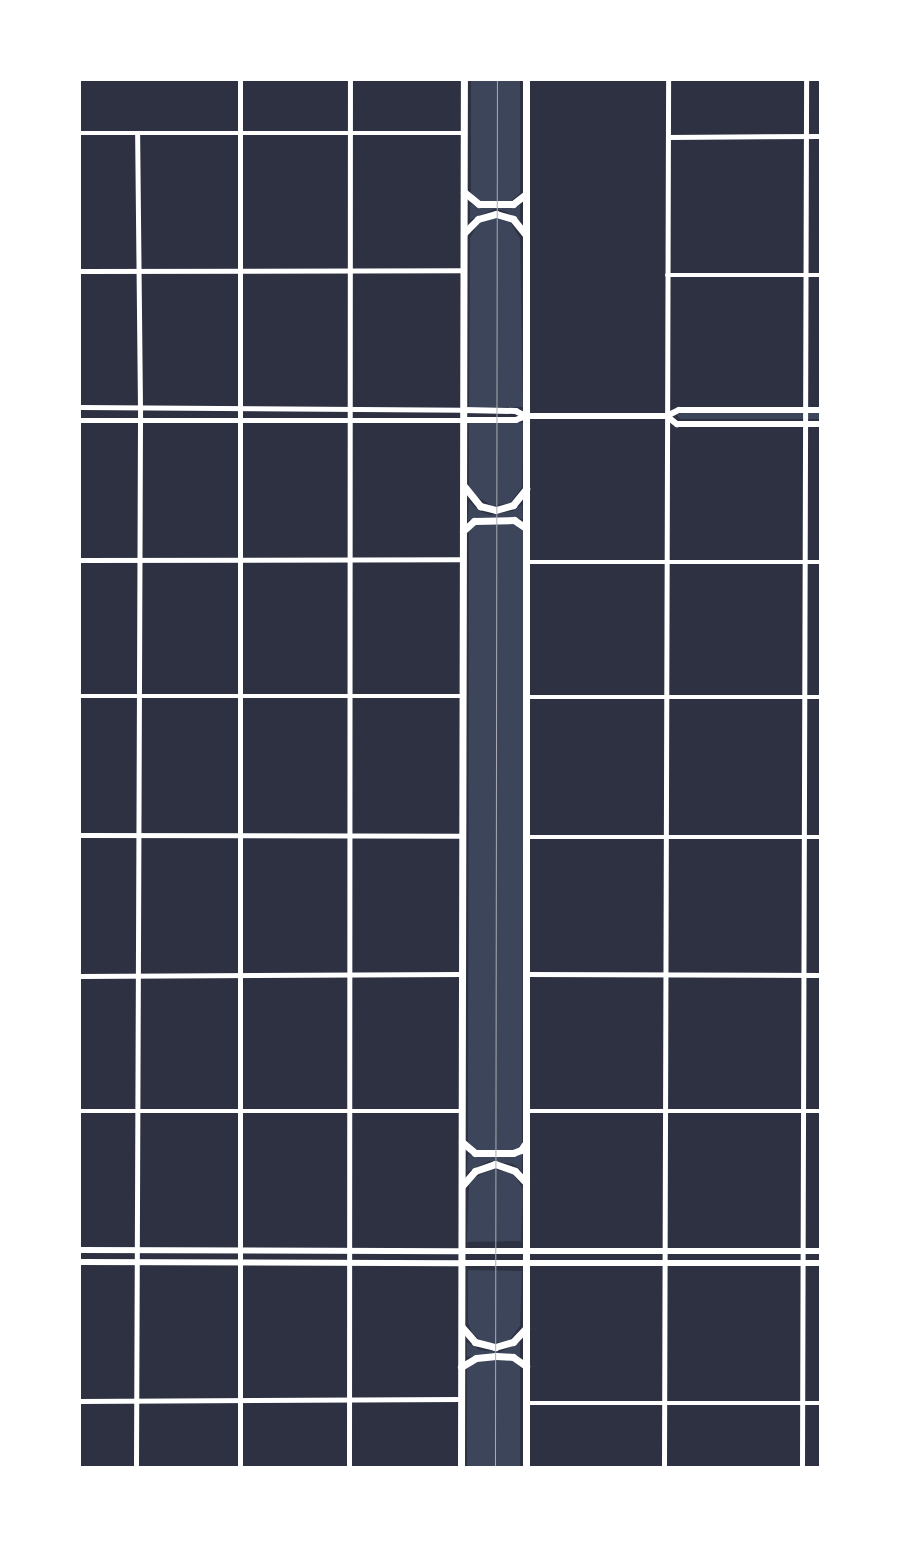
<!DOCTYPE html>
<style>
body{margin:0}
#map{position:relative;width:900px;height:1547px;overflow:hidden;background:#2d3142;font-family:"PT Sans",sans-serif}
div>[style]{position:absolute}
.green>*{inset:0;background:#3c4559}
.minor>*{height:4.5px;margin:-2.25px;padding:0 2.25px;transform-origin:2.25px;border-radius:2.25px;background:#fff}
.tertiary>*{height:5px;margin:-2.5px;padding:0 2.5px;transform-origin:2.5px;border-radius:2.5px;background:#fff}
.secondary>*{height:5.5px;margin:-2.75px;padding:0 2.75px;transform-origin:2.75px;border-radius:2.75px;background:#fff}
.primary>*{height:6px;margin:-3px;padding:0 3px;transform-origin:3px;border-radius:3px;background:#fff}
.trunk>*{height:7px;margin:-3.5px;padding:0 3.5px;transform-origin:3.5px;border-radius:3.5px;background:#fff}
.tram>*{height:1px;margin:-0.5px;padding:0 0.5px;transform-origin:0.5px;border-radius:0.5px;background:#abadb3}
span{translate:-50% -50%;white-space:nowrap;text-align:center;line-height:1.15;-webkit-text-stroke:5px #fff;paint-order:stroke}
.frame{position:absolute;inset:0;border:81px solid #fff;pointer-events:none}
</style>
<div id="map">
<div class="green">
<i style="clip-path:polygon(471px 80px,520px 80px,520px 193px,511px 201px,478px 201px,471px 194px)"></i>
<i style="clip-path:polygon(470px 204px,494px 207px,520px 204px,520px 221px,505px 211px,495px 209px,470px 220px)"></i>
<i style="clip-path:polygon(491px 217px,510px 222px,520px 238px,523px 407px,469px 408px,470px 238px,477px 225px)"></i>
<i style="clip-path:polygon(682px 413px,820px 413px,820px 419px,680px 419px,677px 415px)"></i>
<i style="clip-path:polygon(469px 423px,523px 423px,522px 487px,510px 503px,492px 506px,473px 494px,469px 486px)"></i>
<i style="clip-path:polygon(469px 501px,479px 511px,490px 515px,513px 511px,522px 504px,523px 519px,473px 518px,468px 521px)"></i>
<i style="clip-path:polygon(474px 523px,516px 523px,524px 531px,522px 1144px,516px 1150px,474px 1151px,468px 1144px,469px 529px)"></i>
<i style="clip-path:polygon(468px 1154px,493px 1157px,522px 1154px,522px 1171px,513px 1164px,489px 1161px,467px 1172px)"></i>
<i style="clip-path:polygon(492px 1169px,513px 1173px,523px 1189px,521px 1241px,467px 1242px,469px 1185px,474px 1178px)"></i>
<i style="clip-path:polygon(468px 1270px,522px 1271px,520px 1326px,508px 1342px,484px 1343px,472px 1333px,468px 1323px)"></i>
<i style="clip-path:polygon(467px 1342px,480px 1350px,500px 1352px,520px 1342px,520px 1358px,511px 1354px,467px 1357px)"></i>
<i style="clip-path:polygon(475px 1360px,512px 1360px,520px 1367px,520px 1467px,467px 1467px,467px 1368px)"></i>
</div>
<div class="minor">
<i style="left:80px;top:133px;width:384px"></i>
<i style="left:668px;top:137px;width:152px;rotate:-0.4deg"></i>
<i style="left:80px;top:271px;width:384px;rotate:-0.1deg"></i>
<i style="left:667px;top:275px;width:153px"></i>
<i style="left:80px;top:560px;width:383px;rotate:-0.1deg"></i>
<i style="left:526px;top:562px;width:294px"></i>
<i style="left:80px;top:696px;width:383px"></i>
<i style="left:526px;top:697px;width:294px"></i>
<i style="left:80px;top:835px;width:382px;rotate:0.1deg"></i>
<i style="left:526px;top:837px;width:294px"></i>
<i style="left:526px;top:974px;width:294px;rotate:0.2deg"></i>
<i style="left:80px;top:976px;width:382px;rotate:-0.3deg"></i>
<i style="left:80px;top:1111px;width:382px"></i>
<i style="left:526px;top:1111px;width:294px"></i>
<i style="left:80px;top:1401px;width:381px;rotate:-0.3deg"></i>
<i style="left:526px;top:1403px;width:294px"></i>
<i style="left:136px;top:1467px;width:1059px;rotate:-89.78deg"></i>
<i style="left:140px;top:408px;width:274px;rotate:-90.6deg"></i>
<i style="left:240px;top:1467px;width:1387px;rotate:-90deg"></i>
<i style="left:349px;top:1467px;width:1387px;rotate:-89.96deg"></i>
<i style="left:664px;top:1467px;width:1387px;rotate:-89.83deg"></i>
<i style="left:802px;top:1467px;width:1387px;rotate:-89.83deg"></i>
</div>
<div class="tertiary">
<i style="left:80px;top:407px;width:384px;rotate:0.4deg"></i>
<i style="left:80px;top:420px;width:384px"></i>
</div>
<div class="secondary">
<i style="left:464px;top:410px;width:52px;rotate:1.1deg"></i>
<i style="left:516px;top:411px;width:11px;rotate:27deg"></i>
<i style="left:667px;top:416px;width:13px;rotate:39deg"></i>
<i style="left:677px;top:424px;width:143px"></i>
<i style="left:464px;top:420px;width:52px"></i>
<i style="left:516px;top:420px;width:11px;rotate:-22deg"></i>
<i style="left:526px;top:416px;width:141px"></i>
<i style="left:667px;top:416px;width:13px;rotate:-27deg"></i>
<i style="left:679px;top:410px;width:141px"></i>
<i style="left:80px;top:1250px;width:381px;rotate:0.2deg"></i>
<i style="left:80px;top:1262px;width:381px;rotate:0.2deg"></i>
</div>
<div class="primary">
<i style="left:461px;top:1251px;width:359px"></i>
<i style="left:461px;top:1263px;width:359px"></i>
</div>
<div class="trunk">
<i style="left:464px;top:192px;width:19px;rotate:39deg"></i>
<i style="left:479px;top:204px;width:34px"></i>
<i style="left:513px;top:204px;width:16px;rotate:-38deg"></i>
<i style="left:464px;top:233px;width:20px;rotate:-45deg"></i>
<i style="left:478px;top:219px;width:19px;rotate:-16deg"></i>
<i style="left:496px;top:214px;width:18px;rotate:16deg"></i>
<i style="left:513px;top:219px;width:19px;rotate:51deg"></i>
<i style="left:464px;top:486px;width:26px;rotate:51deg"></i>
<i style="left:480px;top:506px;width:16px;rotate:14deg"></i>
<i style="left:496px;top:510px;width:18px;rotate:-16deg"></i>
<i style="left:513px;top:505px;width:21px;rotate:-51deg"></i>
<i style="left:463px;top:531px;width:15px;rotate:-42deg"></i>
<i style="left:474px;top:521px;width:40px;rotate:-1.4deg"></i>
<i style="left:514px;top:520px;width:14px;rotate:34deg"></i>
<i style="left:462px;top:1142px;width:17px;rotate:40deg"></i>
<i style="left:475px;top:1153px;width:38px"></i>
<i style="left:513px;top:1153px;width:9px;rotate:-21deg"></i>
<i style="left:521px;top:1150px;width:7px;rotate:-56deg"></i>
<i style="left:462px;top:1186px;width:20px;rotate:-49deg"></i>
<i style="left:475px;top:1171px;width:21px;rotate:-19deg"></i>
<i style="left:495px;top:1164px;width:21px;rotate:19deg"></i>
<i style="left:515px;top:1171px;width:16px;rotate:47deg"></i>
<i style="left:462px;top:1327px;width:20px;rotate:49deg"></i>
<i style="left:475px;top:1342px;width:21px;rotate:14deg"></i>
<i style="left:495px;top:1347px;width:19px;rotate:-16deg"></i>
<i style="left:513px;top:1342px;width:19px;rotate:-47deg"></i>
<i style="left:461px;top:1367px;width:17px;rotate:-31deg"></i>
<i style="left:476px;top:1358px;width:20px;rotate:-6deg"></i>
<i style="left:496px;top:1356px;width:17px;rotate:3deg"></i>
<i style="left:513px;top:1357px;width:16px;rotate:35deg"></i>
<i style="left:461px;top:1467px;width:1387px;rotate:-89.88deg"></i>
<i style="left:526px;top:1467px;width:1387px;rotate:-90deg"></i>
</div>
<div class="tram">
<i style="left:495px;top:1467px;width:1387px;rotate:-89.92deg"></i>
</div>
<div class="frame"></div>
</div>
